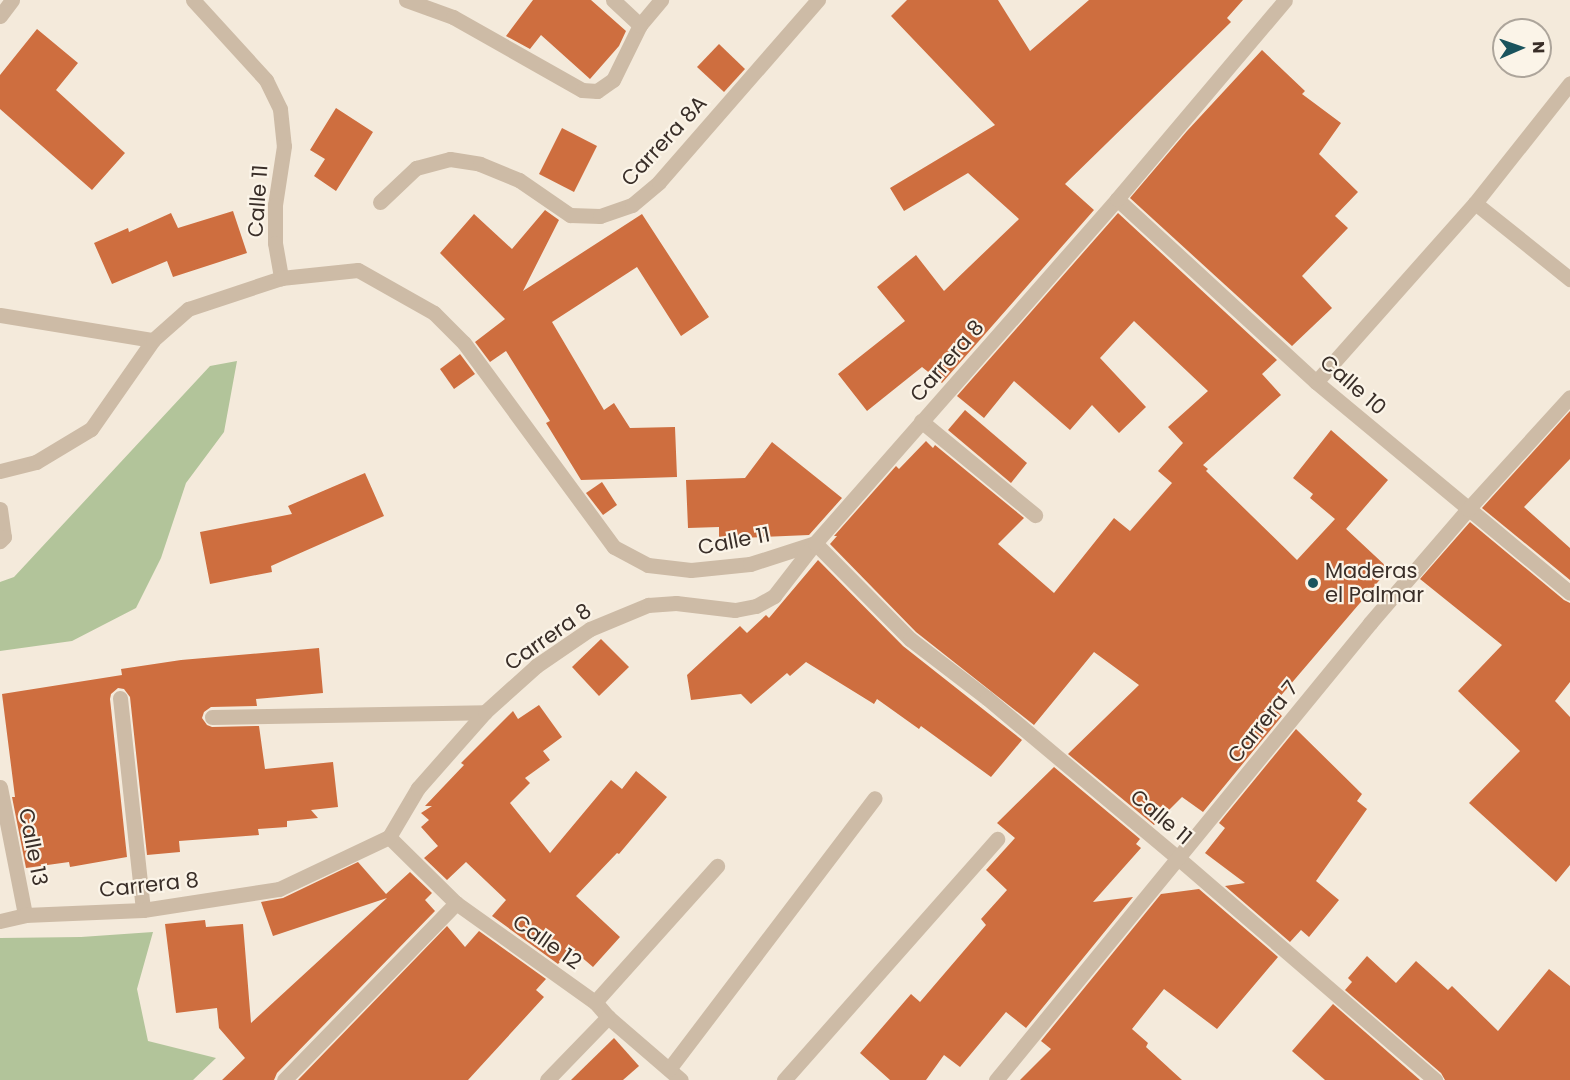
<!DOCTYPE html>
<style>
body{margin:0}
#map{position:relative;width:1570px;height:1080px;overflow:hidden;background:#f4eadb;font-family:Poppins,sans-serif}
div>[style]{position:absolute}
.green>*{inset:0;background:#b2c49a}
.building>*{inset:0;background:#ce6e3f}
.service>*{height:15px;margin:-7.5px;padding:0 7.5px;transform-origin:7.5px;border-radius:7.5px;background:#cdbba6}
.pedestrian>*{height:15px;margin:-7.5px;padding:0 7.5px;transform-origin:7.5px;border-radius:7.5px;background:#cdbba6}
.minor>*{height:15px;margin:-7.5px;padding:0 7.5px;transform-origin:7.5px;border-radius:7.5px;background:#cdbba6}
.dots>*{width:16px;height:16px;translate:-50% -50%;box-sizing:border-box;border:3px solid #fbf4e8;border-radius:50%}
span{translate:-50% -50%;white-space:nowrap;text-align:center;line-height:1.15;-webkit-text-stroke:4.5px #fbf4e8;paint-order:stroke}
.street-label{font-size:21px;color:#392e28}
.poi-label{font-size:21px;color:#392e28}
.left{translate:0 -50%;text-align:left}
.north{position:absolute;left:1492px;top:18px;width:60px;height:60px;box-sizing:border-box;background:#fbf4e8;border:2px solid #ada59b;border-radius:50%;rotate:88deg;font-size:16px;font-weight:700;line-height:24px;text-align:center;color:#392e28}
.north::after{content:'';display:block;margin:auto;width:21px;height:27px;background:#1a535d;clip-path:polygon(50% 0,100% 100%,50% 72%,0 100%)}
</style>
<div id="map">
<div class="green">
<i style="clip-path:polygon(237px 361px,224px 432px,186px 483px,161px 558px,136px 608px,72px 641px,0 651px,0 582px,14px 577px,210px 366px)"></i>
<i style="clip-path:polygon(153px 932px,137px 989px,148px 1041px,216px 1058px,193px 1080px,0 1080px,0 938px,81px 937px)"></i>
</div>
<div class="building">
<i style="clip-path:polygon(533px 0,591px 0,626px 31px,619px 46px,590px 79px,541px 35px,530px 49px,506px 36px)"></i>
<i style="clip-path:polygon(907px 0,998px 0,1030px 51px,1089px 0,1243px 0,1227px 18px,1231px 22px,1065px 184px,1094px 210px,942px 383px,922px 367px,867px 411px,838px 374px,905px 321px,877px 287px,916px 255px,944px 291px,1019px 219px,968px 173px,904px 211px,890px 188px,995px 125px,891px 16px)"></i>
<i style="clip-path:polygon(37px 29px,78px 63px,56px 90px,125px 153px,92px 190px,0 109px,0 75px)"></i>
<i style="clip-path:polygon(719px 44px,745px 69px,724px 92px,697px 67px)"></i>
<i style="clip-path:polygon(1262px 50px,1305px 91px,1302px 94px,1341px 123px,1319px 154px,1358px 192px,1335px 216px,1348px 228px,1302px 276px,1332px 308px,1292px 346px,1130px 198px,1187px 131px)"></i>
<i style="clip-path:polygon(336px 108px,373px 132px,336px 191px,314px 176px,325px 159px,310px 150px)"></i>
<i style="clip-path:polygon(562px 128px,597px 146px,574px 192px,539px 174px)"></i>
<i style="clip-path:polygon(545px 210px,559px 220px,523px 291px,642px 214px,709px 317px,681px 336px,637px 267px,552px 322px,604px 410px,614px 403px,630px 428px,675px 427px,677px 477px,581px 480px,546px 423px,550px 421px,506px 351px,490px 362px,475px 342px,505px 319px,440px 253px,474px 214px,512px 249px)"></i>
<i style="clip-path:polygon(233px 211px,247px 253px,173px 277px,167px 261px,112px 284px,94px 243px,128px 228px,129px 232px,171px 213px,178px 228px)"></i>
<i style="clip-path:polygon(1118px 213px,1277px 360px,1262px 374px,1281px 395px,1203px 465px,1208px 469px,1206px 471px,1297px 560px,1335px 519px,1310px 498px,1313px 494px,1293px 478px,1331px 430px,1388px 480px,1346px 529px,1344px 527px,1389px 569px,1272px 706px,1282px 716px,1203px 812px,1182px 797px,1154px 825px,1068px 754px,1139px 685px,1094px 652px,1034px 725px,916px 632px,830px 544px,837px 536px,834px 536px,896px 466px,899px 469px,926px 441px,933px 448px,935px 445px,1024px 518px,998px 544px,1054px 593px,1114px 518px,1130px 531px,1172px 483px,1158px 471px,1183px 443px,1168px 427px,1208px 391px,1134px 321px,1100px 358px,1146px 407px,1119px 433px,1092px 405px,1070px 430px,1014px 381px,984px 418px,957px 396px)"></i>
<i style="clip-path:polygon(460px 354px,475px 374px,454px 389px,440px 369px)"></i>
<i style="clip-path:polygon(965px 410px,1027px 463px,1011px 483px,948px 430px)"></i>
<i style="clip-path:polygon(1570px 411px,1570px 459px,1524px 507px,1570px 548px,1570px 580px,1482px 508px)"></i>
<i style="clip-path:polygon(772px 442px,842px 498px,809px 535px,719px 539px,719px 527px,688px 528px,686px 480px,745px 478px)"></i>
<i style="clip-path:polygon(365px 473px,384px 516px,271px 566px,272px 572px,210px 584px,200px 532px,292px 514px,288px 506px)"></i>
<i style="clip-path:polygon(602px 482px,617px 505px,603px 515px,586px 493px)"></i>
<i style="clip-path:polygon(1470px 522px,1564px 600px,1570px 603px,1570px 682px,1555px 701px,1570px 717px,1570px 865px,1556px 882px,1469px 803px,1520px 751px,1458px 691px,1502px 645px,1420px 579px)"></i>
<i style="clip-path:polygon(818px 560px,903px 646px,1022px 740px,991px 777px,921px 726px,919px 729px,877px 699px,874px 704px,806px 662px,790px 676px,787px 673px,751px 704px,741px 694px,691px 700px,687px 675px,740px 626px,747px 633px,766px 615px,769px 618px)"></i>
<i style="clip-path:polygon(601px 639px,629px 667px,599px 696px,572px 667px)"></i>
<i style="clip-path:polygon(319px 648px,323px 693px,256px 699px,257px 706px,211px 707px,204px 712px,202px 718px,207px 725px,212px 727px,259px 726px,265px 769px,333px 762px,338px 807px,311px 810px,318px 818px,287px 821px,287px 827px,258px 829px,259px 835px,179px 841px,180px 852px,147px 855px,130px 697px,124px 689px,118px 688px,111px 694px,110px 699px,127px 857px,70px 867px,69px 862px,26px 868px,12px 797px,15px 797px,2px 694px,122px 675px,121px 669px,181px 660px)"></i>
<i style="clip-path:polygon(539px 705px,562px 737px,543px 751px,550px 760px,525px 778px,530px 783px,510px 803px,550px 853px,611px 780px,622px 789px,636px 771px,667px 797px,619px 854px,617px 853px,576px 896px,620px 937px,593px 967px,572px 949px,558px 964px,492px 916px,506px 900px,466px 862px,447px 880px,424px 858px,438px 846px,421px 827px,429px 820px,421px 813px,432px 806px,425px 806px,464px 765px,461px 763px,513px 711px,518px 719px)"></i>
<i style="clip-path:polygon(1296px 729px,1362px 794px,1357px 801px,1367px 809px,1316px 881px,1339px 900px,1309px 937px,1301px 930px,1290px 942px,1225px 886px,1245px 883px,1205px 853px,1225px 828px,1219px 823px)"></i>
<i style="clip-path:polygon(1054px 767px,1140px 839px,1136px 844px,1141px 848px,1093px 902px,1133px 897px,1026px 1028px,1006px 1012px,960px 1067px,944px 1055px,926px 1080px,890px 1080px,860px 1053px,911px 994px,920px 1002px,986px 925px,981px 919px,1007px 890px,986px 870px,1015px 838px,997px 823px)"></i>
<i style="clip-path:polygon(358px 862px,386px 894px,410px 872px,432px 893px,425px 900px,435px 911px,277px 1073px,274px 1080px,222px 1080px,245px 1058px,219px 1028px,217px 1008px,176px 1013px,165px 924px,205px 920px,206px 927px,243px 924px,251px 1023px,387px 898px,273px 936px,261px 902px,283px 898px)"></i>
<i style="clip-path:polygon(1199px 889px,1278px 957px,1217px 1029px,1164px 989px,1132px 1029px,1148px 1043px,1146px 1047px,1182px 1080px,1020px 1080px,1051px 1049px,1041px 1041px,1161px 894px)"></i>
<i style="clip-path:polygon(447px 926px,465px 947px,479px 931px,546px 979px,536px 990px,544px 997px,468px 1080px,298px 1080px)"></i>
<i style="clip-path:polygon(1367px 956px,1396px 983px,1416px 961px,1448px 990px,1452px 986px,1498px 1031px,1549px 969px,1570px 986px,1570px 1080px,1445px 1080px,1441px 1073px,1345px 990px,1352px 982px,1348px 978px)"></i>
<i style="clip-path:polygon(1333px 1004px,1420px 1080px,1325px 1080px,1292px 1051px)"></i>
<i style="clip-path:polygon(614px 1038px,639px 1066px,623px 1080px,571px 1080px)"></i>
</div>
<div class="service">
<i style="left:921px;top:421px;width:148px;rotate:39.5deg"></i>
</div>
<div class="pedestrian">
<i style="left:380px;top:202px;width:50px;rotate:-43.4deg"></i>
<i style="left:416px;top:168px;width:35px;rotate:-15deg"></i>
<i style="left:450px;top:159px;width:30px;rotate:9deg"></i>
<i style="left:480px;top:164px;width:42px;rotate:22.3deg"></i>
<i style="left:519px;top:180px;width:62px;rotate:34.5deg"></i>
<i style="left:570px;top:215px;width:30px;rotate:2deg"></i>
<i style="left:600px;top:216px;width:34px;rotate:-19deg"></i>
<i style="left:632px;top:205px;width:35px;rotate:-40deg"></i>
<i style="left:659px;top:182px;width:242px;rotate:-48.9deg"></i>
</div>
<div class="minor">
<i style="left:193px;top:0;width:108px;rotate:47.6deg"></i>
<i style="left:266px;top:80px;width:32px;rotate:64deg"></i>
<i style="left:280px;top:109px;width:37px;rotate:84deg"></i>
<i style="left:284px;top:146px;width:60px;rotate:98.7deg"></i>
<i style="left:275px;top:205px;width:38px;rotate:90deg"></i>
<i style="left:275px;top:243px;width:36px;rotate:80deg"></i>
<i style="left:406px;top:0;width:50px;rotate:19.9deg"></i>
<i style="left:453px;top:17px;width:148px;rotate:29.5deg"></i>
<i style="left:582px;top:90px;width:15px;rotate:4deg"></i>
<i style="left:597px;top:91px;width:19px;rotate:-35deg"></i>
<i style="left:613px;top:80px;width:61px;rotate:-63.9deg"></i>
<i style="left:640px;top:25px;width:33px;rotate:-50deg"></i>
<i style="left:613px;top:0;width:37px;rotate:43deg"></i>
<i style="left:0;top:16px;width:20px;rotate:-53deg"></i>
<i style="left:1117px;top:199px;width:270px;rotate:42.6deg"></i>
<i style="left:1316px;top:382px;width:330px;rotate:39.7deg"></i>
<i style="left:1475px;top:203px;width:122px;rotate:38.7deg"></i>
<i style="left:0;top:315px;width:155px;rotate:9.3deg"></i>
<i style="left:1316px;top:382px;width:239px;rotate:-48.4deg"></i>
<i style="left:1475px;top:203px;width:153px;rotate:-51.6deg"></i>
<i style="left:0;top:471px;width:37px;rotate:-14deg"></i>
<i style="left:36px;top:462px;width:64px;rotate:-31deg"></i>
<i style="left:91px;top:429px;width:108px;rotate:-55.1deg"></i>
<i style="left:153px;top:340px;width:47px;rotate:-41.5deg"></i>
<i style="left:188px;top:309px;width:98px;rotate:-18.4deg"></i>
<i style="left:281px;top:278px;width:77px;rotate:-5.9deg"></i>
<i style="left:358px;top:270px;width:87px;rotate:29.5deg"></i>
<i style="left:434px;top:313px;width:42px;rotate:45deg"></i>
<i style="left:464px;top:343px;width:253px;rotate:53.7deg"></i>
<i style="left:614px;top:547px;width:38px;rotate:28deg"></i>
<i style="left:648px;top:565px;width:43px;rotate:6.6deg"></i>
<i style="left:691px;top:570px;width:59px;rotate:-5.8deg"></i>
<i style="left:750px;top:564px;width:68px;rotate:-17.9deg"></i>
<i style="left:815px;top:543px;width:135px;rotate:45.3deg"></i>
<i style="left:910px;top:639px;width:97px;rotate:37.5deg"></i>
<i style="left:987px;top:698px;width:249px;rotate:40deg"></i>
<i style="left:1178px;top:858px;width:340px;rotate:40.8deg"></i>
<i style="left:0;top:509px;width:28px;rotate:82deg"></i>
<i style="left:4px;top:537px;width:6px;rotate:135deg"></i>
<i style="left:120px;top:698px;width:213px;rotate:83.8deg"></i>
<i style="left:212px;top:717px;width:273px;rotate:-1deg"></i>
<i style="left:0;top:787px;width:130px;rotate:78.9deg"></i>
<i style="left:389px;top:837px;width:94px;rotate:44.6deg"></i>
<i style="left:456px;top:903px;width:171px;rotate:35.5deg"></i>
<i style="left:595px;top:1002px;width:20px;rotate:49deg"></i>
<i style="left:608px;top:1017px;width:96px;rotate:40.8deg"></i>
<i style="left:0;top:921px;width:26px;rotate:-13deg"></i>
<i style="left:25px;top:915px;width:118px;rotate:-2.4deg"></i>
<i style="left:143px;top:910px;width:138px;rotate:-8.8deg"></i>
<i style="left:279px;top:889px;width:122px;rotate:-25.3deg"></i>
<i style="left:389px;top:837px;width:57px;rotate:-59.4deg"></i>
<i style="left:418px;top:788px;width:101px;rotate:-48.6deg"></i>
<i style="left:485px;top:712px;width:69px;rotate:-42deg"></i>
<i style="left:536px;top:666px;width:65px;rotate:-34.4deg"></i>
<i style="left:590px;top:629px;width:63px;rotate:-22.5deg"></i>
<i style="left:648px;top:605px;width:28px;rotate:-4deg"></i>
<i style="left:676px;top:603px;width:59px;rotate:6.8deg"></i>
<i style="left:735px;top:610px;width:21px;rotate:-11deg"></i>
<i style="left:756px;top:606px;width:21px;rotate:-29deg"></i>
<i style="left:774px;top:596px;width:67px;rotate:-52.3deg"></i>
<i style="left:815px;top:543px;width:458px;rotate:-48.7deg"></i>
<i style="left:1117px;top:199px;width:260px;rotate:-49.8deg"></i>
<i style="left:595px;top:1002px;width:183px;rotate:-48.1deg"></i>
<i style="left:669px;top:1069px;width:340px;rotate:-52.8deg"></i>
<i style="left:284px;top:1080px;width:247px;rotate:-45.8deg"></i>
<i style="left:547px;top:1080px;width:88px;rotate:-45.9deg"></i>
<i style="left:784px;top:1080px;width:322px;rotate:-48.5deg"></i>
<i style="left:996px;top:1080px;width:591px;rotate:-50.7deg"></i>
<i style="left:1370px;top:623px;width:150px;rotate:-49.3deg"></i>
<i style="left:1468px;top:509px;width:151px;rotate:-47.7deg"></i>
</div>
<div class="dots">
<i style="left:1313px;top:583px;background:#1a535d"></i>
</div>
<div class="street-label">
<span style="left:664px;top:141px;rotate:-47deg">Carrera 8A</span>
<span style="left:258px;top:201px;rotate:-86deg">Calle 11</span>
<span style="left:947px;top:361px;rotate:-49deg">Carrera 8</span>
<span style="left:1353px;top:385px;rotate:41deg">Calle 10</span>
<span style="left:734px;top:541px;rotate:-11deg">Calle 11</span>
<span style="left:548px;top:637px;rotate:-35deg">Carrera 8</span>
<span style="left:1263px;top:722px;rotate:-51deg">Carrera 7</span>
<span style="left:1161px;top:817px;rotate:40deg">Calle 11</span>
<span style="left:33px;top:847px;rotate:79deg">Calle 13</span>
<span style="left:149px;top:885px;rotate:-6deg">Carrera 8</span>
<span style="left:547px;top:942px;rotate:35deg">Calle 12</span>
</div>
<div class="poi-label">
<span class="left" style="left:1325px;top:583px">Maderas<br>el Palmar</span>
</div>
<div class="north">N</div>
</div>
